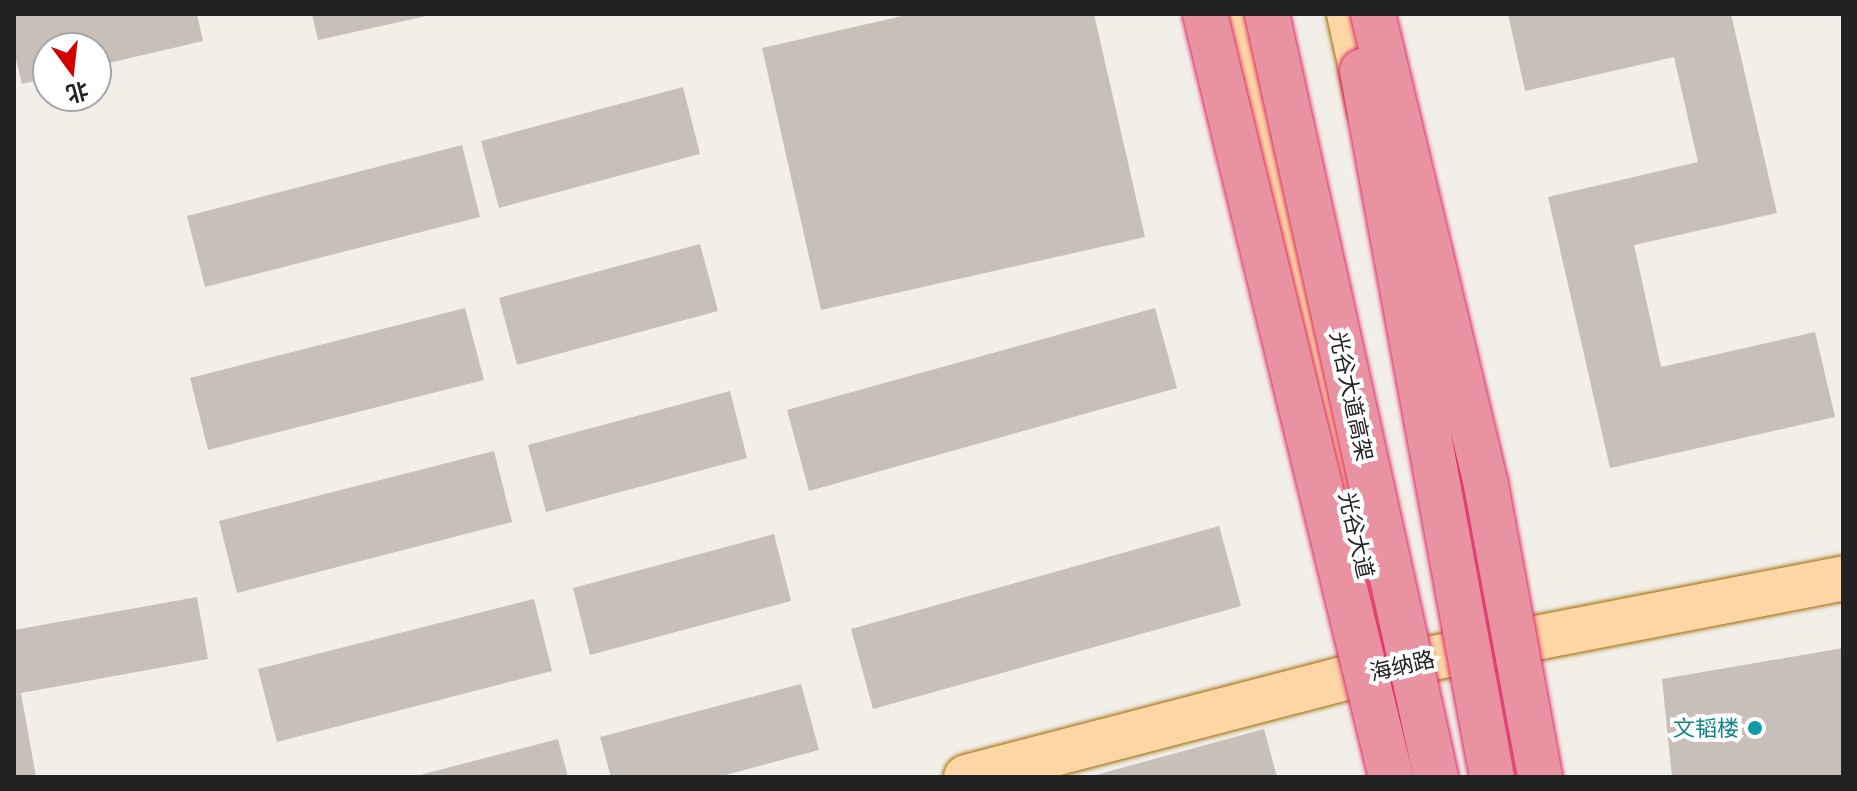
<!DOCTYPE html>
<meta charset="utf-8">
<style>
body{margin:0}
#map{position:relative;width:1857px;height:791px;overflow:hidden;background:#f2efe9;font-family:"Open Sans","Noto Sans SC",sans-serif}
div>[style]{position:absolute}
.building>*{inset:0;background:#c7bfb8}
.roads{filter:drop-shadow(0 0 2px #a06b00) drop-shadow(0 0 2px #a06b00)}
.major>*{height:44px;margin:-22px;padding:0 22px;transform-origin:22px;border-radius:22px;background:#fcd6a4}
.bridges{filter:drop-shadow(0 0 2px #dc2a67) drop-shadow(0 0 2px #dc2a67)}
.highway-bridge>*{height:44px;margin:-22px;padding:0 22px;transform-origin:22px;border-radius:22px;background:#e892a2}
.dots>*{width:22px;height:22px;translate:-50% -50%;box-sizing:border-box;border:4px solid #fff;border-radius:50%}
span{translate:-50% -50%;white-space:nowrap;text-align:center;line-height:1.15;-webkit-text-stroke:8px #fff;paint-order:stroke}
.street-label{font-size:22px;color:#222}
.culture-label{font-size:22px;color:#0d838f}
.right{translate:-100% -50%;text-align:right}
.frame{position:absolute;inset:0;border:16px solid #222;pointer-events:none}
.north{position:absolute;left:32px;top:32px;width:80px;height:80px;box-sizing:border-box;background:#fff;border:2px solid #a7a7a7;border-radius:50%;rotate:165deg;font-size:22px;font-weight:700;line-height:32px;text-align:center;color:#222}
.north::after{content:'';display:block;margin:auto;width:28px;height:36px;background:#d40000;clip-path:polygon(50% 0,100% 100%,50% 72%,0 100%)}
</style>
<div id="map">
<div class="building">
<i style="clip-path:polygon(14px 14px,197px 14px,203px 41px,96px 66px,96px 48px,48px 48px,48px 78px,22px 84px,14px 51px)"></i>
<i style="clip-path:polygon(312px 14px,431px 14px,431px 15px,318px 40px)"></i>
<i style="clip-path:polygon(911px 14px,1094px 14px,1145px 237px,821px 310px,762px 48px)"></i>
<i style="clip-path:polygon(1508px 14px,1731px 14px,1777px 213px,1634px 245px,1661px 367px,1815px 332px,1835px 417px,1610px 468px,1548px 197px,1698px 162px,1674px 57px,1525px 91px)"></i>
<i style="clip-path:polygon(683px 87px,700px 154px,499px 208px,481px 141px)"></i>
<i style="clip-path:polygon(462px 145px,480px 217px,205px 287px,187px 216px)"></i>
<i style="clip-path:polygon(700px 244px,718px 311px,517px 365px,499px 298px)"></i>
<i style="clip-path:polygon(465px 308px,484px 380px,208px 450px,190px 378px)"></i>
<i style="clip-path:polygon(1155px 308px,1177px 388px,809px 491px,787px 410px)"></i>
<i style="clip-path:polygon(730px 391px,747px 458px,546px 512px,528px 445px)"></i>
<i style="clip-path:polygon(494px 451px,512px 522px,237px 593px,219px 521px)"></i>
<i style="clip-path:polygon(1219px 526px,1241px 606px,873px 709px,851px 629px)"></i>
<i style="clip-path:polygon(774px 534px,791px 601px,590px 655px,573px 588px)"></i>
<i style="clip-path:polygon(197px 597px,208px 659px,21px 693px,36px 777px,14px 777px,14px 630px)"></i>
<i style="clip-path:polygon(534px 599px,552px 671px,277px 742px,258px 669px)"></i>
<i style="clip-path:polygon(1843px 648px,1843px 777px,1672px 777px,1662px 679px)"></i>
<i style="clip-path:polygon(801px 684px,819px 750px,718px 777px,611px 777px,600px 737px)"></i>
<i style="clip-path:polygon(1264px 729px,1277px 777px,1092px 777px,1092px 776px)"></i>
<i style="clip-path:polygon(558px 739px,568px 777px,416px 777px,416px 776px)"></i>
</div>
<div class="roads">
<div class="major">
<i style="left:1241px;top:14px;width:697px;rotate:77.58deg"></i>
<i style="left:1349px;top:14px;width:97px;rotate:77.5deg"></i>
<i style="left:966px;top:777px;width:435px;rotate:-14.6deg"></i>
<i style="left:1387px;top:667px;width:465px;rotate:-11deg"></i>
</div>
</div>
<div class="bridges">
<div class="highway-bridge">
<i style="left:1205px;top:14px;width:785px;rotate:76.3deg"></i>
<i style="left:1267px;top:14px;width:781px;rotate:77.51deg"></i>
<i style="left:1373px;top:14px;width:484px;rotate:76.5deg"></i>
<i style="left:1486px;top:485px;width:297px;rotate:79.5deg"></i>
<i style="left:1362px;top:71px;width:718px;rotate:79.57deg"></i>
</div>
</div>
<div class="dots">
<i style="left:1755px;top:728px;background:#0f9aa8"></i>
</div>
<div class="street-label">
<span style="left:1352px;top:396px;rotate:78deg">光谷大道高架</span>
<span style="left:1357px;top:535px;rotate:77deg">光谷大道</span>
<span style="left:1402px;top:665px;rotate:-13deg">海纳路</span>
</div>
<div class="culture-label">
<span class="right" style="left:1739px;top:728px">文韬楼</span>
</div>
<div class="frame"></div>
<div class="north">北</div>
</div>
